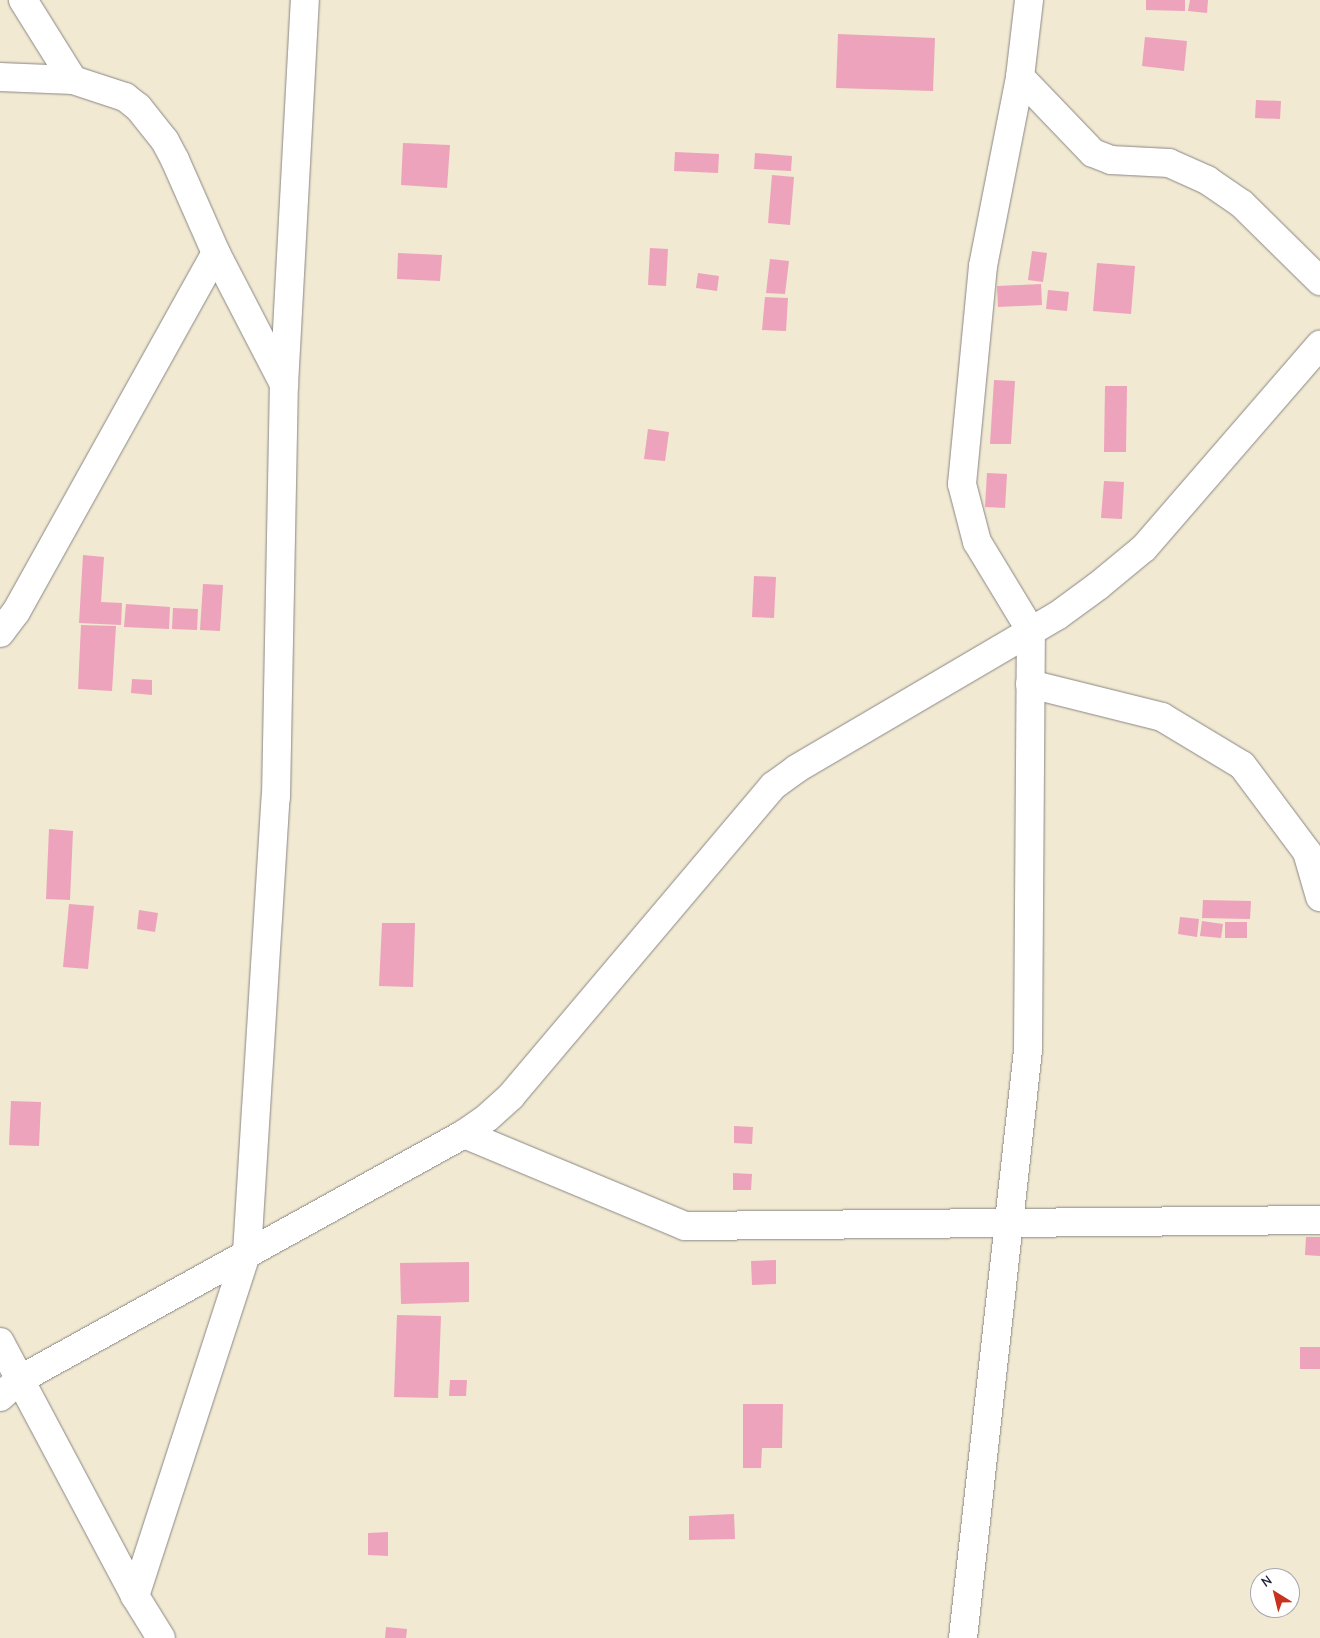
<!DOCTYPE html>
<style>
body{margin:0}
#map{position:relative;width:1320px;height:1638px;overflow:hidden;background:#f1e9d1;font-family:"Comic Neue",sans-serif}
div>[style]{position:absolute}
.building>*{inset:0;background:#eda3bc}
.roads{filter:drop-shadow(0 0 1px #8a8686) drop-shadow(0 0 1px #8a8686)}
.street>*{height:28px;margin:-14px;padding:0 14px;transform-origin:14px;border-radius:14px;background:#fff}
span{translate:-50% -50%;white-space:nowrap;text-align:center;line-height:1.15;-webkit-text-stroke:4px #fff;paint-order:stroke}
.north{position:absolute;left:1250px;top:1568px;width:50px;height:50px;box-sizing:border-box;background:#fff;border:1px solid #a7a7b1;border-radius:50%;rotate:324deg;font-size:14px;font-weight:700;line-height:20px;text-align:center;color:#22223b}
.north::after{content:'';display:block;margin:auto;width:18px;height:22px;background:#c8321e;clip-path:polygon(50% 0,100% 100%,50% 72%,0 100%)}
</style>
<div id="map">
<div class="building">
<i style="clip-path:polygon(1146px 0,1185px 0,1185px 11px,1146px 10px)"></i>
<i style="clip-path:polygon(1190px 0,1208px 0,1207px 13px,1188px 11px)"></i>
<i style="clip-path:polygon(838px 34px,935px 38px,933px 91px,836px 88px)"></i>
<i style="clip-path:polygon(1145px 37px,1187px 41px,1184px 71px,1142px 66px)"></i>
<i style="clip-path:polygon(1256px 100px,1281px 101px,1280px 119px,1255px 118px)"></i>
<i style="clip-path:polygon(403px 143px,450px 145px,447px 188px,401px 185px)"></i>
<i style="clip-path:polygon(675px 152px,719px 154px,718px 173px,674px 171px)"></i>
<i style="clip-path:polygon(755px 153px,792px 156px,791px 171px,754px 169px)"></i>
<i style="clip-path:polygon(772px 175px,794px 177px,790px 225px,768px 223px)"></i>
<i style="clip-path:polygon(650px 248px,668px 249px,666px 286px,648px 285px)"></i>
<i style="clip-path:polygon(1032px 251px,1047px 253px,1043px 282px,1028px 280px)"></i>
<i style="clip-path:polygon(398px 253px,442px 255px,440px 281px,397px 279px)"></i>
<i style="clip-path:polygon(770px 259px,789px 261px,785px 294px,766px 293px)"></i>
<i style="clip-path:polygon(1097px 263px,1135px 266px,1131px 314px,1093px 311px)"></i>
<i style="clip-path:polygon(698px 273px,719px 276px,717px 291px,696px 288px)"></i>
<i style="clip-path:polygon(1041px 284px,1042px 305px,998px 307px,997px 286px)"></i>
<i style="clip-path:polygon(1048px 290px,1069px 292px,1067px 311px,1046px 309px)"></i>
<i style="clip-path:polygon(765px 297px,788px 298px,786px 331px,762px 330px)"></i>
<i style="clip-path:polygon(994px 380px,1015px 381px,1011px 444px,990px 444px)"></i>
<i style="clip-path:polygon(1105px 386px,1127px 386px,1126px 452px,1104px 452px)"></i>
<i style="clip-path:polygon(648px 429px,669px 432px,665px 461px,644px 459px)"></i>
<i style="clip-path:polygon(987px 473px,1007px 474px,1005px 508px,985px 507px)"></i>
<i style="clip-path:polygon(1104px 481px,1124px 482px,1122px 519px,1101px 518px)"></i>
<i style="clip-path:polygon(83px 555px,104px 557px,101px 602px,122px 603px,121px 625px,79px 623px)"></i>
<i style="clip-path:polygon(754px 576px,776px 577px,774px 618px,752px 617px)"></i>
<i style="clip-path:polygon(203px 584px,223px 585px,220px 631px,200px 630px)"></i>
<i style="clip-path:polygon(126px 604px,170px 607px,169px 629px,124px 627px)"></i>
<i style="clip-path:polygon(173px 608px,198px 609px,197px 630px,172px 629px)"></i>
<i style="clip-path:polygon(81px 625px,116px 626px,112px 691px,78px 689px)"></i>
<i style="clip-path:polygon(132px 679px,152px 680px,152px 695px,131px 693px)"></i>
<i style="clip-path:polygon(49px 829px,73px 831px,70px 900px,46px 899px)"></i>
<i style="clip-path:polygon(1203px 900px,1251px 901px,1250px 919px,1202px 918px)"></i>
<i style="clip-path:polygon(69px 904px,94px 906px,88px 969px,63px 967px)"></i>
<i style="clip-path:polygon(139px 910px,158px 913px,155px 932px,137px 929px)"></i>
<i style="clip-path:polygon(1180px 917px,1199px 919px,1197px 937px,1178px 934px)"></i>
<i style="clip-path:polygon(1202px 921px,1223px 924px,1221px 938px,1200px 936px)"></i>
<i style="clip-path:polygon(1225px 922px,1247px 922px,1247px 938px,1225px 938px)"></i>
<i style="clip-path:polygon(382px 923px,415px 923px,413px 987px,379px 986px)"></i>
<i style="clip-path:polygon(11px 1101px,41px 1102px,39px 1146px,9px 1145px)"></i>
<i style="clip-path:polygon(734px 1126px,753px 1127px,752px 1144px,734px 1143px)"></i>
<i style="clip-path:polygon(733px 1173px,752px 1174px,751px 1190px,733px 1190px)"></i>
<i style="clip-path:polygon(1306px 1237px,1320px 1237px,1320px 1256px,1305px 1255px)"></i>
<i style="clip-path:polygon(776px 1260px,776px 1284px,752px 1285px,751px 1261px)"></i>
<i style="clip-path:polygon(469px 1262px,469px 1302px,401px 1304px,400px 1263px)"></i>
<i style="clip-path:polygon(397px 1315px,441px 1316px,438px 1398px,394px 1397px)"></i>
<i style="clip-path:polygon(1300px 1347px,1320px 1347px,1320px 1369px,1300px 1369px)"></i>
<i style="clip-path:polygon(450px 1380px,467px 1380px,466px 1396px,449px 1396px)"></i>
<i style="clip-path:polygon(743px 1404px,783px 1404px,782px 1448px,762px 1448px,761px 1468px,743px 1468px)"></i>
<i style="clip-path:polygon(734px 1514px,735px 1539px,689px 1540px,689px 1516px)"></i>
<i style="clip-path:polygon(388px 1532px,388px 1556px,368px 1555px,368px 1533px)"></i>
<i style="clip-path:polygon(386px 1627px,407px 1629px,406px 1638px,385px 1638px)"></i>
</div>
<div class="roads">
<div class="street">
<i style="left:23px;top:0;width:94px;rotate:58deg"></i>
<i style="left:0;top:77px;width:73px;rotate:2.4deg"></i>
<i style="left:73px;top:80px;width:55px;rotate:18.1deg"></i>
<i style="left:125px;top:97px;width:16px;rotate:38deg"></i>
<i style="left:138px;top:107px;width:43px;rotate:51.5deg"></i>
<i style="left:165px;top:141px;width:21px;rotate:62deg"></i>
<i style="left:175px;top:160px;width:102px;rotate:66.2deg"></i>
<i style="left:216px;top:253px;width:148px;rotate:62.6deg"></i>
<i style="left:1020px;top:77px;width:105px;rotate:46.2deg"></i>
<i style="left:1093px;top:153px;width:19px;rotate:21deg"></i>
<i style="left:1111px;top:160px;width:58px;rotate:3deg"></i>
<i style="left:1169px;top:163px;width:42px;rotate:24.1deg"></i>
<i style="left:1207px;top:180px;width:42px;rotate:34.4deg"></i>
<i style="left:1242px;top:204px;width:110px;rotate:44.6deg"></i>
<i style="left:0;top:633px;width:26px;rotate:-53deg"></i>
<i style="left:16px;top:612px;width:411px;rotate:-60.9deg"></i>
<i style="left:1030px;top:684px;width:136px;rotate:14deg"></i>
<i style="left:1162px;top:717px;width:93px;rotate:31deg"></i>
<i style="left:1242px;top:765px;width:109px;rotate:53.2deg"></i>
<i style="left:1307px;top:852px;width:47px;rotate:73.9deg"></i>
<i style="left:464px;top:1134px;width:239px;rotate:22.6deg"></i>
<i style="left:685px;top:1226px;width:635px;rotate:-0.54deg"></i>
<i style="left:0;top:1342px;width:288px;rotate:62deg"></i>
<i style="left:135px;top:1596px;width:49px;rotate:58.2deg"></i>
<i style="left:0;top:1397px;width:25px;rotate:-42deg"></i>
<i style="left:19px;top:1380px;width:508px;rotate:-28.93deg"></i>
<i style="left:464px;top:1134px;width:29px;rotate:-35deg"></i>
<i style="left:488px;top:1117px;width:31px;rotate:-42deg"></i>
<i style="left:511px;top:1096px;width:406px;rotate:-49.8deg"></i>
<i style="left:773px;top:786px;width:29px;rotate:-36deg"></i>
<i style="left:796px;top:769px;width:303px;rotate:-30.4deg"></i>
<i style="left:1057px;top:616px;width:51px;rotate:-36.2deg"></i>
<i style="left:1098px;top:586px;width:60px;rotate:-39.6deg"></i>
<i style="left:1144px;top:548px;width:269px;rotate:-49.1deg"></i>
<i style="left:135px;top:1596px;width:362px;rotate:-72deg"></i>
<i style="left:247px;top:1252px;width:456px;rotate:-86.4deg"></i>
<i style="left:276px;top:797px;width:412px;rotate:-88.9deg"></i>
<i style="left:284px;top:385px;width:386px;rotate:-86.9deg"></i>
<i style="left:963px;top:1638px;width:592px;rotate:-83.69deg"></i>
<i style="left:1028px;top:1050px;width:419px;rotate:-89.6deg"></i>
<i style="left:1031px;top:631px;width:104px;rotate:-121.2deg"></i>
<i style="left:977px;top:542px;width:60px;rotate:-104.5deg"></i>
<i style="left:962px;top:484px;width:219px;rotate:-84.5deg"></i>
<i style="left:983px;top:266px;width:193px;rotate:-78.9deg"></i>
<i style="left:1020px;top:77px;width:78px;rotate:-83.3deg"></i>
</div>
</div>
<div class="north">N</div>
</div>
